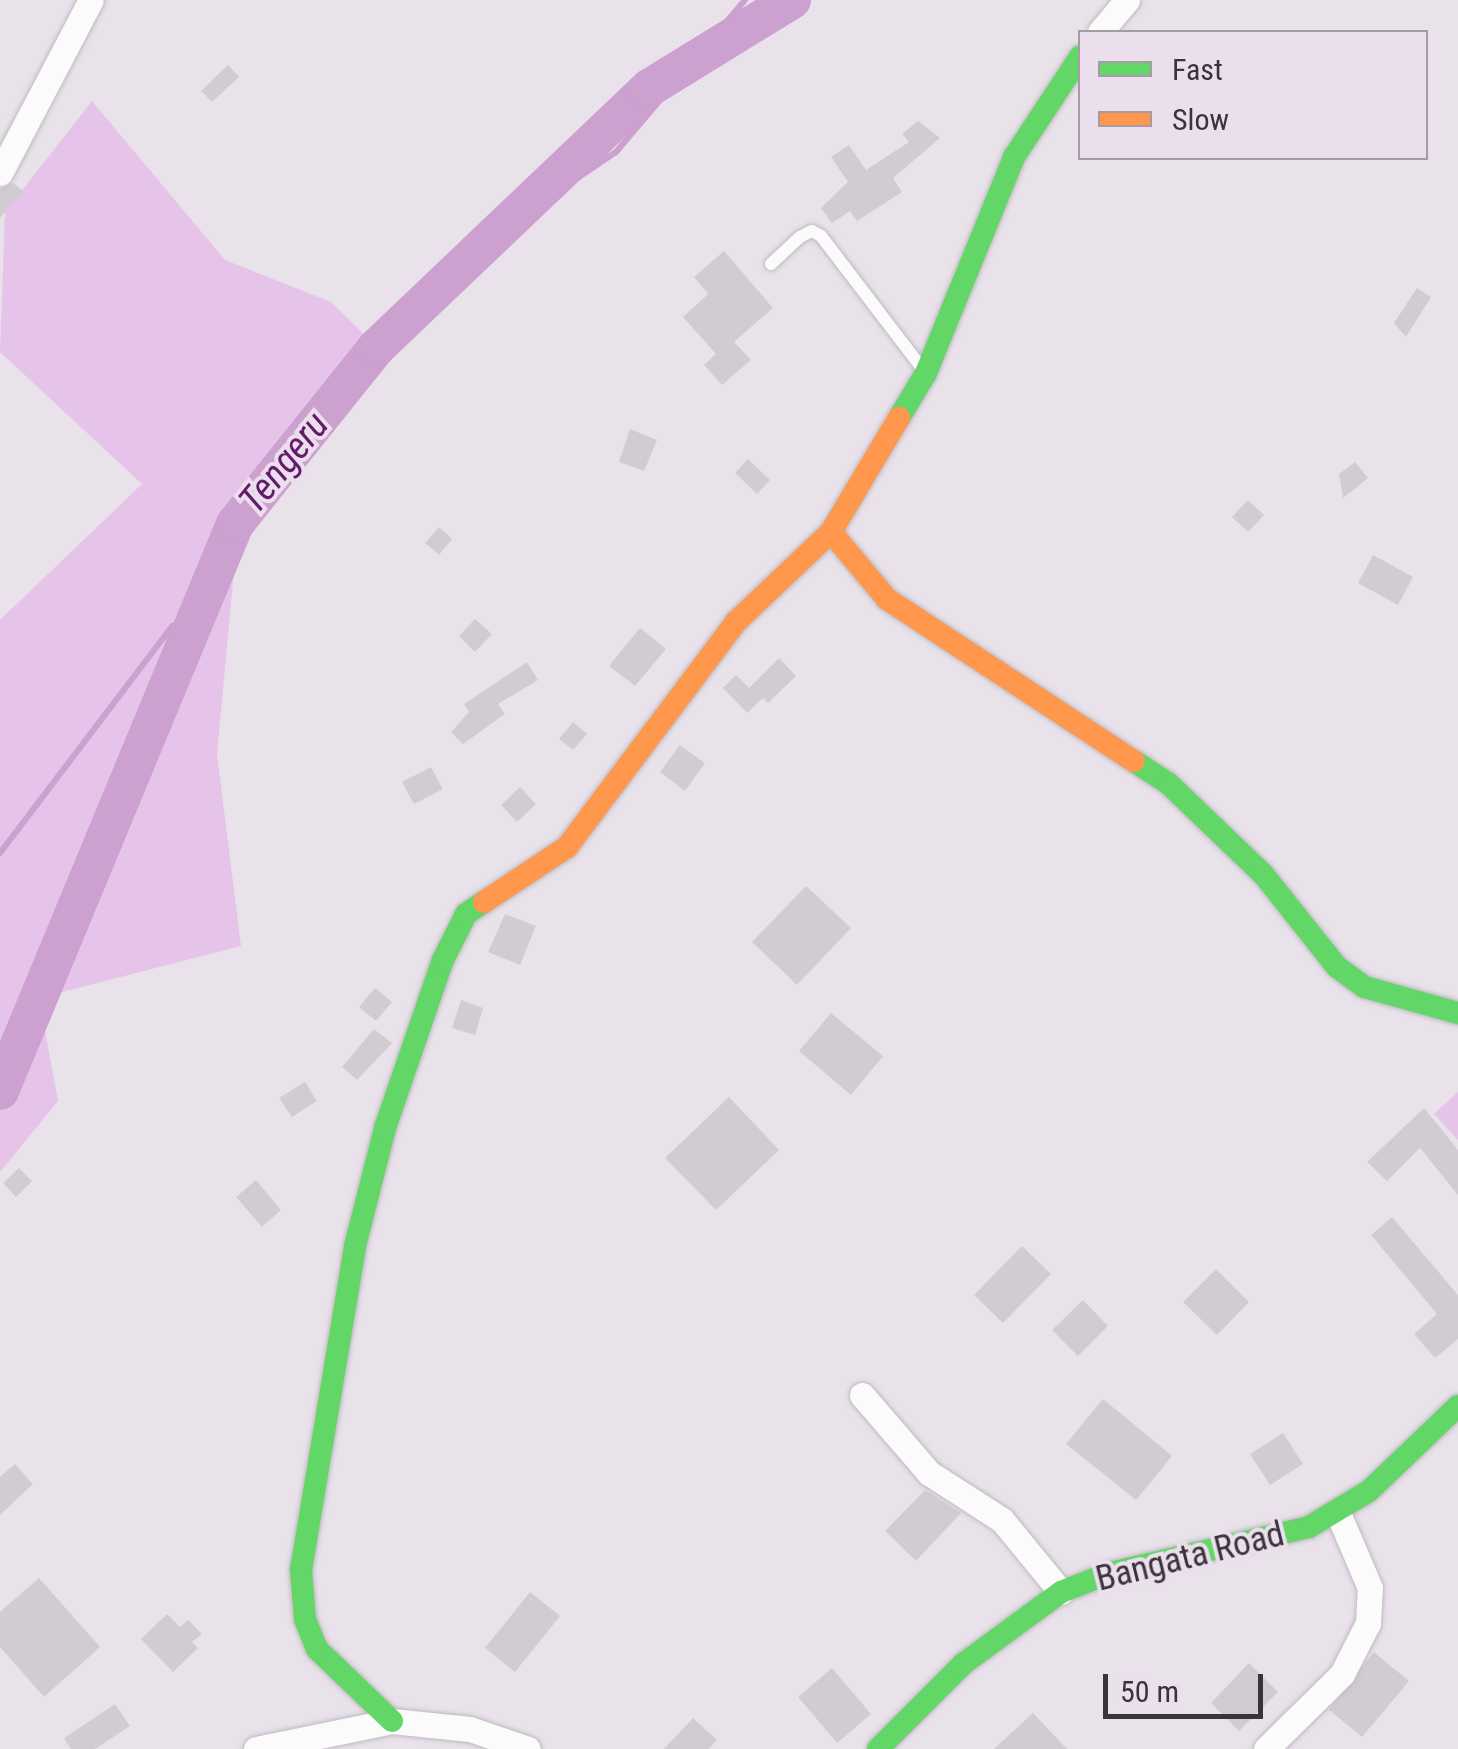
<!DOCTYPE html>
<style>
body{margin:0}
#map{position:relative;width:1458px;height:1749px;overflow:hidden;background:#e9e2ea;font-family:"Roboto Condensed",sans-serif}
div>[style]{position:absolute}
.green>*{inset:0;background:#e6c3e9}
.stream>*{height:6px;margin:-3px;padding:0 3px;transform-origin:3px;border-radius:3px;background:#cca0cf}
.river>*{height:38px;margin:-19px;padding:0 19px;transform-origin:19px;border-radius:19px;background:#cca0cf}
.building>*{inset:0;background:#d1ccd2}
.roads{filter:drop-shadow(0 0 2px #bfbac0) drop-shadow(0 0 2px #bfbac0)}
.lane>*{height:12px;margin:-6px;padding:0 6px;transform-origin:6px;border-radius:6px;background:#fcfbfc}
.street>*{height:25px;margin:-12.5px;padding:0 12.5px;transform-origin:12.5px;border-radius:12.5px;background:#fcfbfc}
.fast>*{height:22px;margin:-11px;padding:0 11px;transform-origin:11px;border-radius:11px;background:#63d668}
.slow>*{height:22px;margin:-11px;padding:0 11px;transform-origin:11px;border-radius:11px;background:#ff974d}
span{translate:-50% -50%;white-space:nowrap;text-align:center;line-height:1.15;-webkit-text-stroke:8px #ecdfed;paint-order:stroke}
.street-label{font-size:35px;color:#39343a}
.water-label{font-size:38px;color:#631a6a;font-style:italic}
.legend{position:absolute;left:1078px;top:30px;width:350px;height:130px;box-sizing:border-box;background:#ecdfed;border:2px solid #a49ba5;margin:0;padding:12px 18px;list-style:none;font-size:30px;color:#39343a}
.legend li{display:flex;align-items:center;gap:20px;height:50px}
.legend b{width:50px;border:2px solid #a49ba5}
.scale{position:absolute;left:1103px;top:1674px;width:160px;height:45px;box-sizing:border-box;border:5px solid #39343a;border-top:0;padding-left:12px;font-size:30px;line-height:35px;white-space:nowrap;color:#39343a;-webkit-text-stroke:8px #ecdfed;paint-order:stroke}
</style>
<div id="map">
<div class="green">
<i style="clip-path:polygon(92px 101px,225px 260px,331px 302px,377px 347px,237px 538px,217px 754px,241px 946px,39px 998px,58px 1101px,0 1172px,0 620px,142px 484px,0 352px,5px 212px)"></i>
<i style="clip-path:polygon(1458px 1092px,1458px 1140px,1434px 1114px)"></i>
</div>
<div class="stream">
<i style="left:266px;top:498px;width:270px;rotate:-53.6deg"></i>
<i style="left:426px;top:281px;width:230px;rotate:-34.2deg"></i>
<i style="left:616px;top:152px;width:199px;rotate:-49.7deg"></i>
<i style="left:0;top:853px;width:285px;rotate:-52.8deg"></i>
</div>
<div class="river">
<i style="left:0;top:1091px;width:614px;rotate:-67.49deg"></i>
<i style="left:235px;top:524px;width:227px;rotate:-51.3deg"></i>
<i style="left:377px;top:347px;width:376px;rotate:-43.6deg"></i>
<i style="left:649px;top:88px;width:168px;rotate:-31.6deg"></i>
</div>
<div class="building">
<i style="clip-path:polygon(228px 65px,239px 77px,212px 102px,201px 91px)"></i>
<i style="clip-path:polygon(918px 121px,940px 138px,893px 178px,902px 192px,857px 221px,850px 211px,832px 223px,821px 208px,848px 182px,831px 157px,849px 145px,866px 170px,909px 142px,902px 134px)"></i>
<i style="clip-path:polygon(13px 183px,23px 191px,0 218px,0 189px)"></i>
<i style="clip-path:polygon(724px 251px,773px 308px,734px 342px,751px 360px,722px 385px,704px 365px,716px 354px,683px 317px,708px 294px,694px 277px)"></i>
<i style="clip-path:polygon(1417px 288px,1431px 297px,1406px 337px,1394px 323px)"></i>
<i style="clip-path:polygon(630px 429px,657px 440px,644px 471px,619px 462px)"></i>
<i style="clip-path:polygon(748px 459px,770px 480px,757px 494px,735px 473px)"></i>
<i style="clip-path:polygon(1355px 462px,1368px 478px,1343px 498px,1339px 474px)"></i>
<i style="clip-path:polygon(1248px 500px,1264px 515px,1248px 532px,1232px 517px)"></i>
<i style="clip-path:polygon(439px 527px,452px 539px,439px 555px,425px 543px)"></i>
<i style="clip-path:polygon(1373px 555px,1413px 577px,1398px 605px,1358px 583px)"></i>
<i style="clip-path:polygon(475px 619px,492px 634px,475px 652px,459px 636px)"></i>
<i style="clip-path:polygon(640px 628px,666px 649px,635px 686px,609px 666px)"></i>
<i style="clip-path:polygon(779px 658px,796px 676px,768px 703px,763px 698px,747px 713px,723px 688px,736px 675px,749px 688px)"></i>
<i style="clip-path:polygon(527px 662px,538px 680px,498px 704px,505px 714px,463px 744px,451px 732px,469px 712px,464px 704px)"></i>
<i style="clip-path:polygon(573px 722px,587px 734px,573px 750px,559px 739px)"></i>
<i style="clip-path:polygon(680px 745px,705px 763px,685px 791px,660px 772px)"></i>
<i style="clip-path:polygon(431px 767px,443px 789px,414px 804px,402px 782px)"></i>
<i style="clip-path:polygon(520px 787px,536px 804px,517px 822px,501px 805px)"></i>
<i style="clip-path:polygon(806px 886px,851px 928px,797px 985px,752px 942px)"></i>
<i style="clip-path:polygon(505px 914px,536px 926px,520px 965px,488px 952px)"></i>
<i style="clip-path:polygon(375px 988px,392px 1002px,376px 1021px,359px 1007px)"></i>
<i style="clip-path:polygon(461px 1000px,483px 1008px,475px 1035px,452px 1028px)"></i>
<i style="clip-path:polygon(831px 1013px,883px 1056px,851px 1095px,799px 1051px)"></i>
<i style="clip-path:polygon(374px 1029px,392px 1043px,357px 1080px,342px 1067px)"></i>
<i style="clip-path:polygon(305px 1082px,317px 1101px,292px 1117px,279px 1098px)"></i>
<i style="clip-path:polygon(729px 1097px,779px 1150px,716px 1210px,665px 1158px)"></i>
<i style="clip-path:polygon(1424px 1108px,1458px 1150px,1458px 1195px,1420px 1148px,1387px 1181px,1367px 1162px)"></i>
<i style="clip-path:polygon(19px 1168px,32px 1181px,16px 1197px,3px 1183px)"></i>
<i style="clip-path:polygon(256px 1180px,281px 1210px,262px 1227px,236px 1197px)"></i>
<i style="clip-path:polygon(1392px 1217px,1458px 1295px,1458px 1339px,1435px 1358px,1414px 1334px,1437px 1314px,1371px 1235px)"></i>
<i style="clip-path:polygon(1022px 1246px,1051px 1274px,1003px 1323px,974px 1295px)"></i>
<i style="clip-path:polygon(1216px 1269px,1249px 1302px,1217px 1335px,1183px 1302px)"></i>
<i style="clip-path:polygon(1083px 1300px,1108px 1326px,1078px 1356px,1052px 1330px)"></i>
<i style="clip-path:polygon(1103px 1399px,1172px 1456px,1136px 1500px,1066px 1444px)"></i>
<i style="clip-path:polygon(1283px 1433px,1303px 1464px,1270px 1485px,1250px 1454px)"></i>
<i style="clip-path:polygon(15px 1464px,33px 1484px,0 1515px,0 1477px)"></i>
<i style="clip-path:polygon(925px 1490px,961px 1513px,916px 1561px,885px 1531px)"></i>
<i style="clip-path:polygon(39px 1578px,100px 1647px,44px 1697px,0 1647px,0 1612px)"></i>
<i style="clip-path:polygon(530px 1592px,560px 1616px,515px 1672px,485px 1648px)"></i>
<i style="clip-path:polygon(167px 1614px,180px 1627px,188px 1620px,202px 1634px,192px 1642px,198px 1648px,173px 1672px,141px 1639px)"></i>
<i style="clip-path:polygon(1374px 1652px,1409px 1681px,1362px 1737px,1329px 1710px)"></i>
<i style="clip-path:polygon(1249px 1663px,1278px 1692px,1239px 1731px,1211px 1703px)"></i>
<i style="clip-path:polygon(832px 1668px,871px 1714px,837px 1743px,798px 1697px)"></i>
<i style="clip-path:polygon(115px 1704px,130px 1726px,95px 1749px,71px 1749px,64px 1738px)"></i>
<i style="clip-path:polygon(1033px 1713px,1067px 1749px,994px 1749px)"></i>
<i style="clip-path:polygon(693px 1718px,717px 1740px,709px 1749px,664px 1749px)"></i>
</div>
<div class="roads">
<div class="lane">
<i style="left:771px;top:264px;width:40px;rotate:-43deg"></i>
<i style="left:800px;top:237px;width:13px;rotate:-27deg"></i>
<i style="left:812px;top:231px;width:10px;rotate:29deg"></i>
<i style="left:821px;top:236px;width:165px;rotate:52.6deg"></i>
</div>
<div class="street">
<i style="left:1100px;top:32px;width:42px;rotate:-49.8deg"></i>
<i style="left:0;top:173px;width:195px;rotate:-62.3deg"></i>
<i style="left:862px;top:1395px;width:103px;rotate:49.3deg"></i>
<i style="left:929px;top:1473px;width:87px;rotate:32.8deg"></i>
<i style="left:1002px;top:1520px;width:93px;rotate:50.7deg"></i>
<i style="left:256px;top:1749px;width:139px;rotate:-11.6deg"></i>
<i style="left:392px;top:1721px;width:78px;rotate:5.9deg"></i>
<i style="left:470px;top:1729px;width:61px;rotate:19deg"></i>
<i style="left:1266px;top:1749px;width:107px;rotate:-44.6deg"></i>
<i style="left:1342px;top:1674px;width:57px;rotate:-63deg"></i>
<i style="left:1368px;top:1623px;width:35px;rotate:-87deg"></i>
<i style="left:1370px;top:1588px;width:82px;rotate:-113.1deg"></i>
</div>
<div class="fast">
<i style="left:899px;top:418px;width:52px;rotate:-59deg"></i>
<i style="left:926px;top:373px;width:233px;rotate:-67.8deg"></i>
<i style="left:1014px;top:157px;width:120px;rotate:-56.6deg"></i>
<i style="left:1134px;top:761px;width:42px;rotate:33.3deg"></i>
<i style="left:1169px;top:784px;width:130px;rotate:43.8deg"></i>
<i style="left:1263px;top:874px;width:119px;rotate:51.5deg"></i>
<i style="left:1337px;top:967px;width:34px;rotate:36deg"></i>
<i style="left:1365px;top:987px;width:97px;rotate:15.6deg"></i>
<i style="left:392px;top:1721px;width:104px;rotate:-136.2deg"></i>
<i style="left:317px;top:1649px;width:32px;rotate:-112deg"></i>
<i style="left:305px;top:1619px;width:49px;rotate:-94.7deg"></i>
<i style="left:301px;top:1570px;width:328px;rotate:-80.5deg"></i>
<i style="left:355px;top:1246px;width:122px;rotate:-75.7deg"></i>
<i style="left:385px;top:1128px;width:176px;rotate:-71deg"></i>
<i style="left:442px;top:962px;width:54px;rotate:-63.4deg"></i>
<i style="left:466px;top:914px;width:22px;rotate:-34deg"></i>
<i style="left:878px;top:1749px;width:120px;rotate:-45deg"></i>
<i style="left:963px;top:1664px;width:122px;rotate:-36.3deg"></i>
<i style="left:1061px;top:1592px;width:53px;rotate:-21.2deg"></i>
<i style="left:1110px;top:1573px;width:204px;rotate:-13deg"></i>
<i style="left:1309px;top:1527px;width:70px;rotate:-31deg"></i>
<i style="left:1369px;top:1491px;width:123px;rotate:-43.7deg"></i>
</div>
<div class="slow">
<i style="left:831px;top:532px;width:87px;rotate:50.1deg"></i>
<i style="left:887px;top:599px;width:295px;rotate:33.3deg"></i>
<i style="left:484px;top:902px;width:100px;rotate:-33.5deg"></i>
<i style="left:567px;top:847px;width:281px;rotate:-53.1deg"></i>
<i style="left:736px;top:622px;width:131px;rotate:-43.5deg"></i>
<i style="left:831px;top:532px;width:133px;rotate:-59.2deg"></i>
</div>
</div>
<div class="street-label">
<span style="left:1190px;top:1557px;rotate:-14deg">Bangata Road</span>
</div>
<div class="water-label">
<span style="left:284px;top:463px;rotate:-51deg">Tengeru</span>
</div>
<ul class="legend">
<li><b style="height:12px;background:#63d668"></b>Fast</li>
<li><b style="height:12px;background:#ff974d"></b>Slow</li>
</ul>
<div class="scale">50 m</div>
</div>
